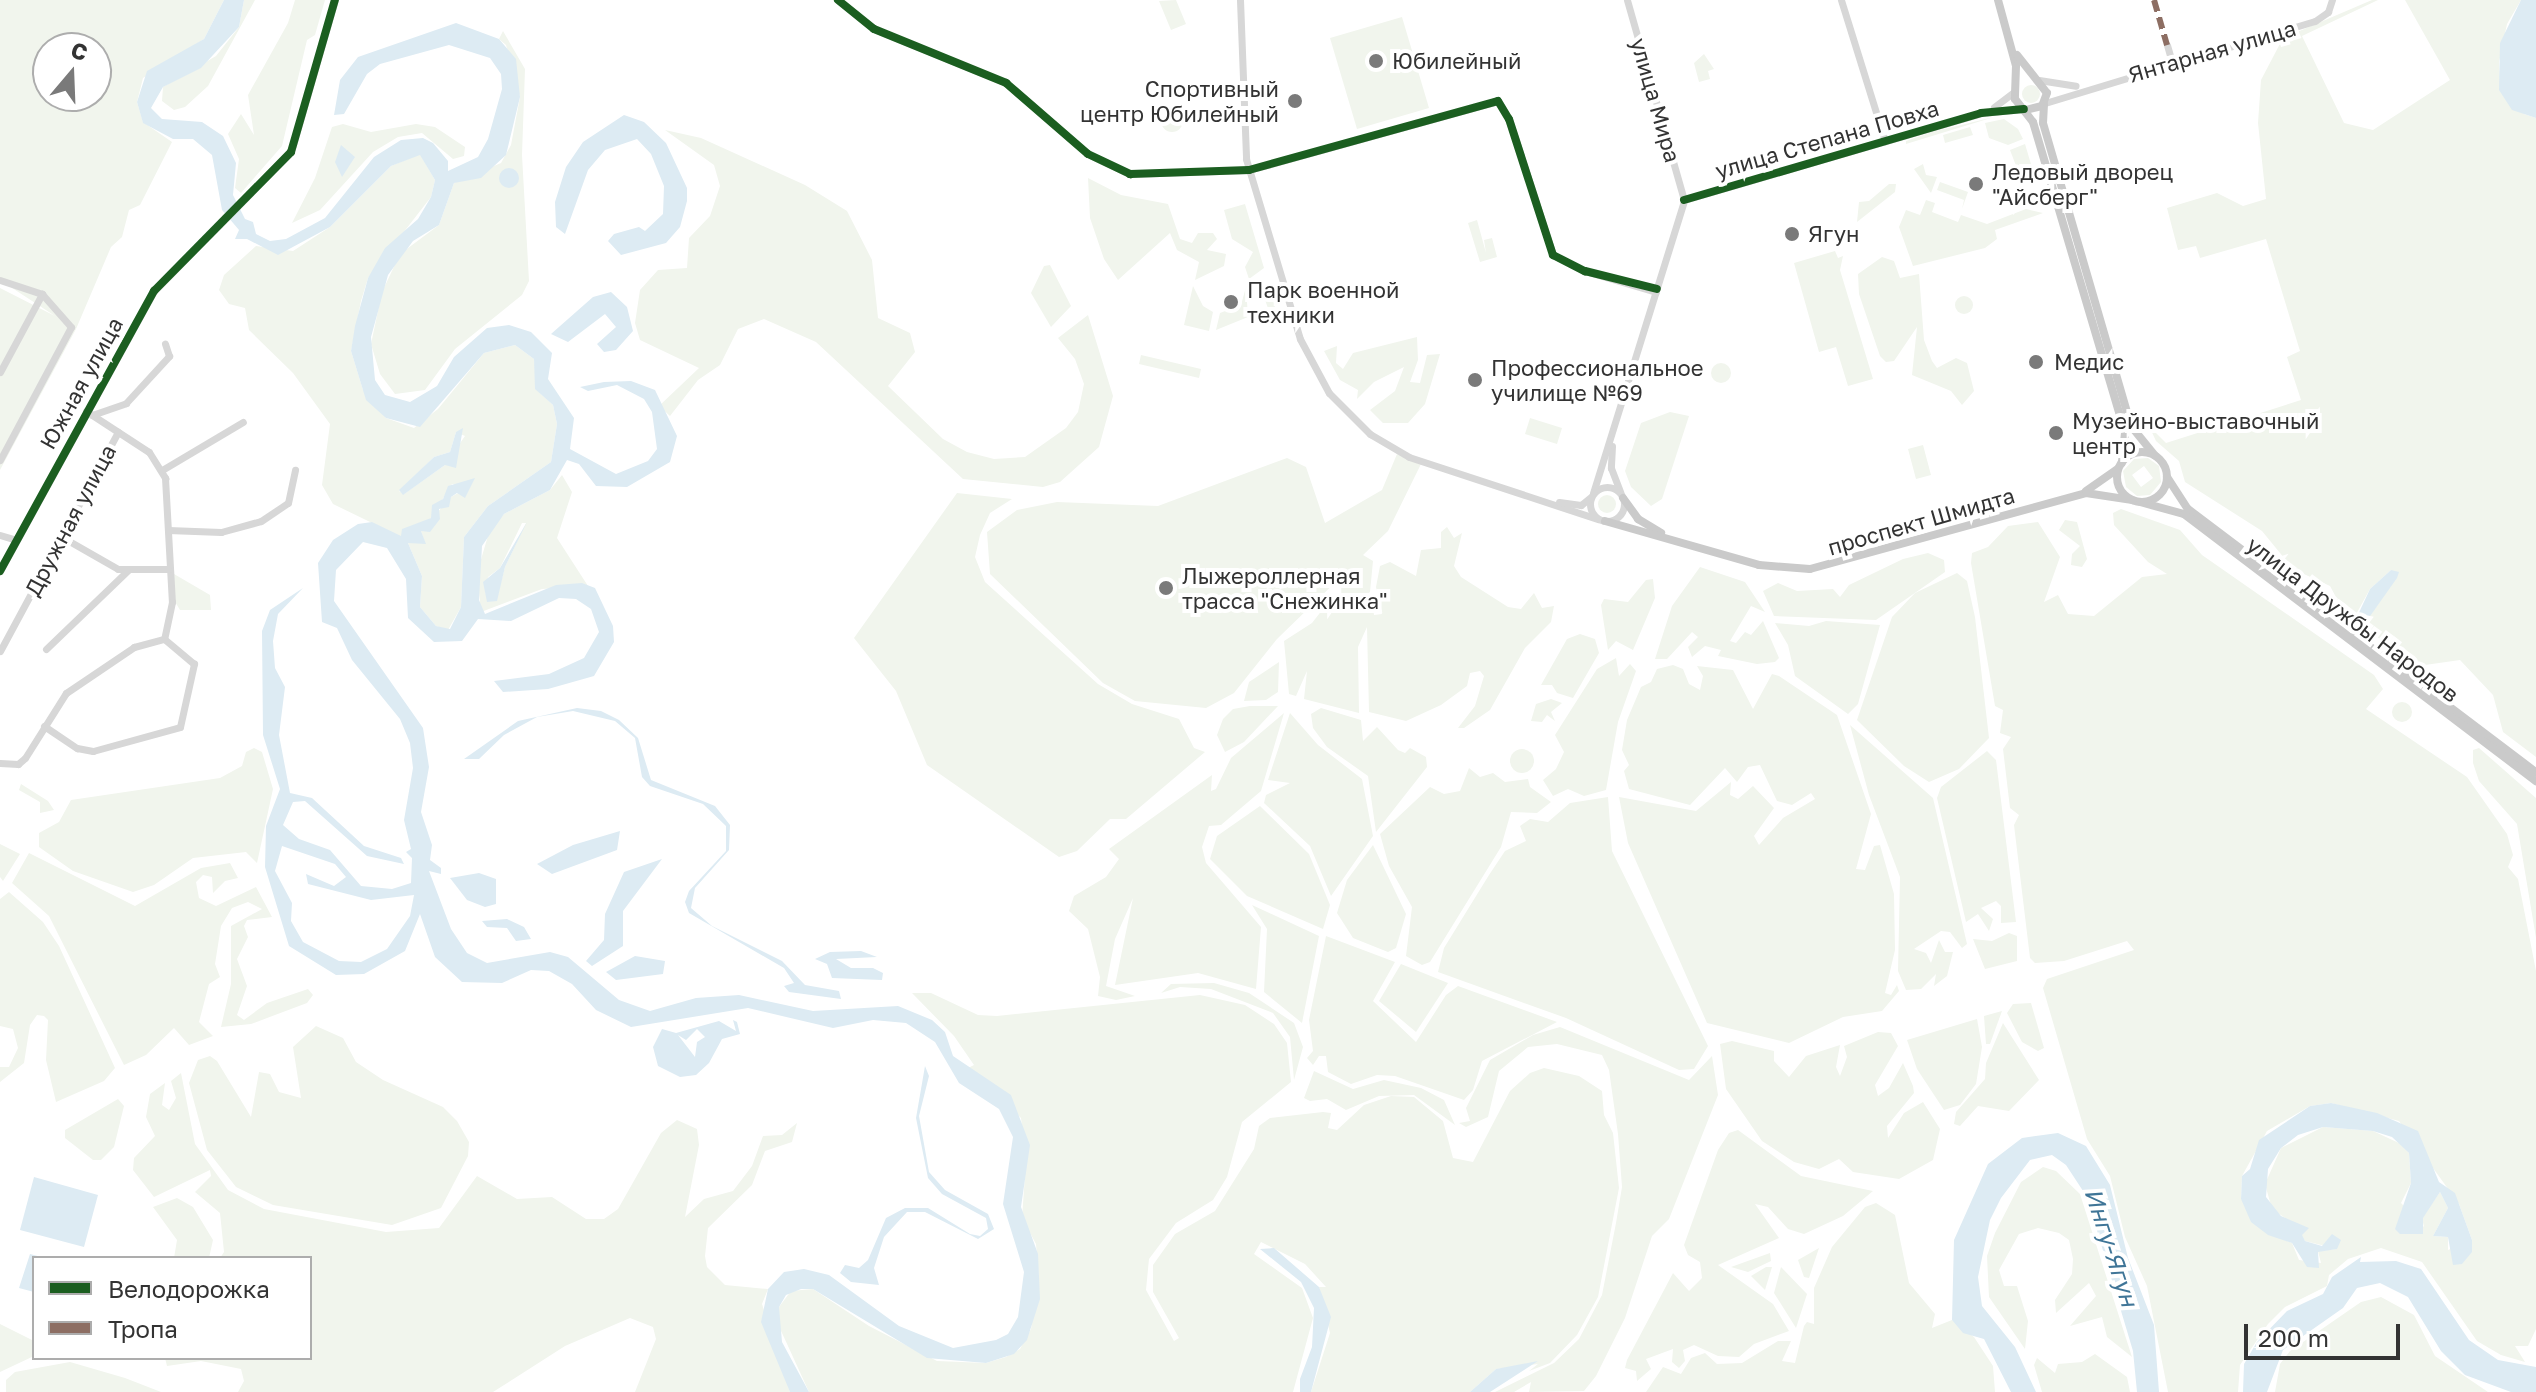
<!DOCTYPE html>
<meta charset="utf-8">
<style>
body{margin:0}
#map{position:relative;width:2536px;height:1392px;overflow:hidden;background:#fff;font-family:"Golos Text",sans-serif}
div>[style]{position:absolute}
.green>*{inset:0;background:#f1f5ed}
.round{border-radius:50%}
.water>*{inset:0;background:#ddebf3}
.minor>*{height:7px;margin:-3.5px;padding:0 3.5px;transform-origin:3.5px;border-radius:3.5px;background:#d7d7d7}
.minor>.ring{margin:-3.5px;padding:0;box-sizing:content-box;background:none;border:7px solid #d7d7d7;border-radius:50%}
.major>*{height:8px;margin:-4px;padding:0 4px;transform-origin:4px;border-radius:4px;background:#cacaca}
.major>.ring{margin:-4px;padding:0;box-sizing:content-box;background:none;border:8px solid #cacaca;border-radius:50%}
.quiet>*{height:6px;margin-top:-3px;transform-origin:0;background:repeating-linear-gradient(90deg,#8d6e63 0 12px,transparent 0 18px)}
.cycleway>*{height:8px;margin:-4px;padding:0 4px;transform-origin:4px;border-radius:4px;background:#1b5e20}
.dots>*{width:22px;height:22px;translate:-50% -50%;box-sizing:border-box;border:4px solid #fff;border-radius:50%}
span{translate:-50% -50%;white-space:nowrap;text-align:center;line-height:1.15;-webkit-text-stroke:8px #fff;paint-order:stroke}
.street-label{font-size:22px;color:#333}
.poi-label{font-size:22px;color:#333}
.left{translate:0 -50%;text-align:left}
.right{translate:-100% -50%;text-align:right}
.water-label{font-size:24px;color:#3f7597;font-style:italic}
.legend{position:absolute;left:32px;top:1256px;width:280px;height:104px;box-sizing:border-box;background:#fff;border:2px solid #adadad;margin:0;padding:10px 14px;list-style:none;font-size:24px;color:#333}
.legend li{display:flex;align-items:center;gap:16px;height:40px}
.legend b{width:40px;border:2px solid #adadad}
.north{position:absolute;left:32px;top:32px;width:80px;height:80px;box-sizing:border-box;background:#fff;border:2px solid #adadad;border-radius:50%;rotate:19deg;font-size:22px;font-weight:700;line-height:32px;text-align:center;color:#333}
.north::after{content:'';display:block;margin:auto;width:28px;height:36px;background:#7a7a7a;clip-path:polygon(50% 0,100% 100%,50% 72%,0 100%)}
.scale{position:absolute;left:2244px;top:1324px;width:156px;height:36px;box-sizing:border-box;border:4px solid #333;border-top:0;padding-left:10px;font-size:24px;line-height:28px;white-space:nowrap;color:#333;-webkit-text-stroke:6px #fff;paint-order:stroke}
</style>
<div id="map">
<div class="green">
<i style="clip-path:polygon(evenodd,0 0,224px 0,204px 39px,143px 78px,137px 102px,143px 122px,172px 142px,140px 205px,129px 210px,122px 237px,111px 247px,76px 329px,0 470px,0 288px,55px 316px,0 280px,0 0,48px 48px,96px 48px,96px 96px,48px 96px,48px 48px)"></i>
<i style="clip-path:polygon(244px 0,255px 0,208px 86px,185px 107px,174px 110px,162px 101px,163px 87px,216px 56px,239px 27px)"></i>
<i style="clip-path:polygon(295px 0,325px 0,315px 35px,307px 40px,282px 146px,241px 193px,235px 188px,239px 159px,228px 134px,241px 114px,254px 135px,248px 95px,288px 23px)"></i>
<i style="clip-path:polygon(1176px 0,1186px 24px,1171px 30px,1159px 1px)"></i>
<i style="clip-path:polygon(2372px 0,2378px 0,2302px 36px,2344px 123px,2373px 130px,2450px 80px,2405px 0,2521px 0,2507px 24px,2499px 62px,2500px 83px,2524px 114px,2536px 118px,2536px 757px,2503px 732px,2493px 695px,2460px 660px,2418px 666px,2363px 627px,2361px 622px,2391px 586px,2391px 570px,2370px 589px,2354px 618px,2344px 612px,2330px 586px,2293px 569px,2262px 531px,2185px 482px,2179px 461px,2156px 441px,2149px 426px,2166px 443px,2301px 400px,2287px 357px,2300px 351px,2266px 239px,2200px 258px,2196px 246px,2178px 250px,2167px 208px,2217px 193px,2243px 206px,2266px 199px,2258px 123px,2261px 80px,2283px 38px)"></i>
<i style="clip-path:polygon(1402px 17px,1429px 108px,1357px 129px,1330px 38px)"></i>
<i style="clip-path:polygon(503px 31px,525px 69px,522px 155px,529px 281px,522px 295px,455px 349px,425px 390px,395px 394px,380px 374px,371px 344px,382px 292px,400px 254px,439px 225px,454px 183px,501px 163px,511px 145px,520px 97px,506px 45px,499px 39px)"></i>
<i style="clip-path:polygon(1704px 54px,1714px 69px,1708px 71px,1710px 79px,1699px 82px,1694px 63px)"></i>
<i class="round" style="left:2022px;top:85px;width:18px;height:18px"></i>
<i class="round" style="left:1161px;top:110px;width:22px;height:22px"></i>
<i style="clip-path:polygon(1994px 117px,1906px 144px,1906px 141px,1932px 132px)"></i>
<i style="clip-path:polygon(2004px 119px,2018px 129px,2023px 139px,2008px 145px,1989px 138px,1985px 123px)"></i>
<i style="clip-path:polygon(343px 124px,371px 132px,416px 124px,435px 127px,465px 147px,464px 156px,453px 159px,422px 133px,398px 137px,373px 152px,320px 210px,292px 223px,315px 178px,332px 127px)"></i>
<i style="clip-path:polygon(1970px 127px,1973px 135px,1945px 143px,1943px 135px)"></i>
<i style="clip-path:polygon(665px 130px,701px 138px,805px 185px,847px 211px,872px 260px,878px 318px,910px 333px,915px 352px,888px 386px,943px 439px,967px 452px,994px 459px,1025px 457px,1066px 428px,1078px 412px,1084px 384px,1075px 359px,1058px 338px,1088px 315px,1113px 396px,1099px 447px,1060px 482px,1043px 487px,963px 479px,816px 342px,764px 319px,738px 329px,720px 365px,698px 380px,670px 416px,659px 406px,699px 368px,640px 340px,635px 323px,640px 290px,658px 270px,687px 268px,689px 238px,710px 216px,720px 186px,714px 165px)"></i>
<i style="clip-path:polygon(2025px 144px,2036px 181px,2023px 184px,2010px 150px)"></i>
<i style="clip-path:polygon(evenodd,420px 154px,435px 180px,431px 197px,368px 278px,361px 301px,351px 351px,363px 390px,386px 418px,414px 428px,438px 409px,484px 353px,515px 345px,534px 359px,540px 393px,553px 405px,557px 424px,551px 462px,488px 506px,464px 537px,461px 607px,448px 630px,436px 626px,420px 607px,422px 576px,408px 543px,425px 543px,421px 531px,451px 497px,471px 486px,452px 484px,431px 518px,401px 537px,333px 504px,322px 485px,330px 424px,293px 373px,249px 330px,245px 308px,229px 304px,219px 290px,224px 275px,256px 246px,293px 251px,330px 227px,391px 166px,420px 154px,456px 432px,465px 436px,445px 465px,404px 494px,399px 491px,434px 457px,450px 452px,456px 432px)"></i>
<i style="clip-path:polygon(1923px 164px,1926px 175px,1937px 177px,1931px 193px,1914px 169px)"></i>
<i style="clip-path:polygon(1088px 178px,1121px 195px,1168px 204px,1180px 239px,1192px 243px,1198px 233px,1213px 233px,1217px 239px,1207px 250px,1226px 254px,1224px 266px,1195px 280px,1199px 262px,1177px 250px,1170px 233px,1118px 280px,1104px 259px,1090px 218px)"></i>
<i style="clip-path:polygon(1940px 182px,1968px 192px,1962px 209px,1964px 200px,1937px 190px)"></i>
<i style="clip-path:polygon(1889px 184px,1896px 184px,1895px 192px,1857px 222px,1859px 202px,1869px 201px)"></i>
<i style="clip-path:polygon(1926px 200px,1935px 203px,1932px 212px,1958px 222px,1961px 215px,1987px 224px,2026px 209px,2043px 213px,1995px 230px,1997px 239px,1985px 248px,1913px 266px,1899px 227px,1906px 210px,1920px 215px)"></i>
<i style="clip-path:polygon(1245px 204px,1264px 268px,1249px 279px,1245px 267px,1253px 252px,1232px 239px,1224px 210px)"></i>
<i style="clip-path:polygon(1477px 220px,1486px 253px,1484px 240px,1492px 238px,1497px 257px,1480px 262px,1468px 223px)"></i>
<i style="clip-path:polygon(1835px 251px,1838px 258px,1843px 256px,1840px 270px,1873px 379px,1848px 386px,1836px 347px,1819px 352px,1794px 263px)"></i>
<i style="clip-path:polygon(1882px 257px,1894px 261px,1900px 278px,1919px 274px,1924px 340px,1932px 361px,1937px 368px,1956px 358px,1967px 363px,1974px 391px,1962px 405px,1951px 391px,1912px 375px,1917px 327px,1894px 361px,1886px 362px,1880px 356px,1859px 294px,1858px 274px)"></i>
<i style="clip-path:polygon(1050px 265px,1071px 306px,1051px 327px,1031px 293px,1044px 266px)"></i>
<i style="clip-path:polygon(1261px 282px,1269px 286px,1278px 318px,1249px 326px,1269px 311px,1265px 300px,1254px 297px,1251px 285px)"></i>
<i style="clip-path:polygon(1193px 286px,1203px 306px,1213px 312px,1209px 331px,1184px 325px)"></i>
<i style="clip-path:polygon(1246px 287px,1248px 317px,1216px 330px,1220px 313px,1241px 305px)"></i>
<i class="round" style="left:1955px;top:296px;width:18px;height:18px"></i>
<i style="clip-path:polygon(1417px 337px,1418px 360px,1410px 382px,1420px 383px,1427px 355px,1440px 354px,1425px 404px,1408px 423px,1383px 423px,1370px 410px,1395px 391px,1404px 367px,1374px 382px,1357px 399px,1358px 390px,1340px 380px,1324px 351px,1337px 346px,1336px 363px,1343px 369px,1353px 353px)"></i>
<i style="clip-path:polygon(1141px 355px,1201px 369px,1199px 378px,1139px 364px)"></i>
<i class="round" style="left:1711px;top:363px;width:20px;height:20px"></i>
<i style="clip-path:polygon(1670px 412px,1689px 416px,1662px 499px,1651px 506px,1631px 487px,1625px 471px,1641px 423px)"></i>
<i style="clip-path:polygon(1530px 418px,1562px 428px,1557px 444px,1525px 434px)"></i>
<i style="clip-path:polygon(1923px 445px,1931px 475px,1916px 479px,1908px 449px)"></i>
<i style="clip-path:polygon(1397px 454px,1421px 464px,1388px 531px,1363px 555px,1373px 561px,1370px 592px,1356px 601px,1360px 607px,1372px 600px,1374px 615px,1382px 614px,1376px 587px,1380px 566px,1390px 562px,1416px 576px,1421px 550px,1441px 548px,1441px 532px,1447px 527px,1454px 538px,1462px 533px,1454px 566px,1461px 577px,1508px 607px,1521px 609px,1534px 593px,1542px 608px,1554px 606px,1551px 622px,1525px 648px,1490px 710px,1464px 728px,1458px 728px,1475px 706px,1484px 676px,1480px 671px,1470px 673px,1467px 686px,1441px 705px,1406px 721px,1369px 712px,1367px 627px,1358px 647px,1359px 713px,1304px 699px,1307px 671px,1296px 696px,1289px 694px,1284px 641px,1312px 623px,1326px 605px,1335px 606px,1346px 572px,1277px 639px,1234px 693px,1206px 708px,1135px 701px,1103px 683px,990px 574px,987px 532px,1017px 510px,1057px 502px,1158px 506px,1287px 458px,1306px 467px,1325px 523px,1382px 490px)"></i>
<i style="clip-path:polygon(evenodd,2148px 458px,2159px 466px,2161px 482px,2150px 495px,2137px 496px,2126px 487px,2123px 471px,2134px 459px,2148px 458px,2144px 466px,2153px 478px,2141px 487px,2132px 475px,2144px 466px)"></i>
<i style="clip-path:polygon(evenodd,562px 475px,572px 492px,557px 538px,588px 586px,542px 589px,481px 612px,477px 573px,490px 529px,504px 514px,550px 490px,562px 475px,522px 523px,526px 523px,505px 567px,496px 601px,485px 593px,488px 577px,500px 568px,522px 523px)"></i>
<i style="clip-path:polygon(957px 493px,1012px 499px,990px 513px,980px 535px,975px 557px,985px 582px,1098px 684px,1132px 704px,1179px 719px,1194px 748px,1205px 752px,1126px 819px,1110px 819px,1077px 851px,1059px 857px,927px 765px,896px 691px,854px 638px)"></i>
<i class="round" style="left:1598px;top:495px;width:18px;height:18px"></i>
<i style="clip-path:polygon(evenodd,2121px 509px,2180px 530px,2202px 555px,2374px 675px,2383px 689px,2366px 709px,2467px 777px,2507px 834px,2513px 855px,2508px 867px,2518px 879px,2536px 971px,2536px 1329px,2528px 1346px,2515px 1346px,2525px 1362px,2501px 1355px,2477px 1341px,2422px 1262px,2381px 1248px,2348px 1259px,2329px 1275px,2327px 1286px,2285px 1307px,2268px 1324px,2240px 1365px,2238px 1392px,2168px 1392px,2147px 1286px,2125px 1237px,2110px 1176px,2087px 1139px,2043px 988px,2047px 979px,2134px 950px,2127px 941px,2064px 961px,2035px 963px,2030px 958px,2014px 825px,2019px 815px,2010px 808px,2003px 749px,2011px 737px,2000px 733px,2003px 710px,1995px 706px,1971px 563px,1972px 553px,1988px 547px,2008px 526px,2038px 522px,2060px 557px,2044px 602px,2058px 595px,2068px 614px,2094px 616px,2142px 577px,2167px 574px,2148px 562px,2114px 525px,2113px 513px,2121px 509px,2331px 1103px,2399px 1121px,2459px 1204px,2472px 1240px,2448px 1250px,2448px 1237px,2433px 1236px,2448px 1208px,2440px 1192px,2422px 1218px,2424px 1227px,2401px 1203px,2411px 1183px,2409px 1153px,2401px 1144px,2373px 1131px,2323px 1127px,2281px 1148px,2265px 1184px,2272px 1209px,2291px 1222px,2305px 1241px,2337px 1249px,2318px 1251px,2321px 1263px,2299px 1260px,2292px 1243px,2282px 1239px,2241px 1199px,2242px 1176px,2267px 1131px,2310px 1106px,2331px 1103px)"></i>
<i style="clip-path:polygon(2065px 520px,2077px 522px,2087px 559px,2082px 567px,2071px 565px,2072px 554px,2080px 546px,2059px 530px)"></i>
<i style="clip-path:polygon(1928px 553px,1944px 560px,1945px 572px,1876px 620px,1774px 616px,1763px 591px,1778px 583px,1797px 591px,1833px 589px,1840px 597px,1849px 585px,1903px 559px)"></i>
<i style="clip-path:polygon(1700px 567px,1745px 582px,1765px 612px,1751px 606px,1730px 641px,1736px 643px,1745px 632px,1751px 635px,1763px 621px,1779px 658px,1775px 662px,1757px 664px,1718px 656px,1721px 650px,1705px 646px,1692px 657px,1688px 647px,1698px 637px,1692px 632px,1667px 659px,1655px 659px,1672px 606px)"></i>
<i style="clip-path:polygon(1957px 573px,1967px 581px,1975px 617px,1989px 738px,1959px 769px,1929px 782px,1904px 766px,1857px 720px,1892px 617px,1915px 593px)"></i>
<i style="clip-path:polygon(174px 574px,210px 595px,211px 610px,180px 610px,174px 600px)"></i>
<i style="clip-path:polygon(1653px 579px,1655px 598px,1633px 650px,1616px 641px,1608px 650px,1601px 605px,1604px 599px,1628px 602px,1646px 580px)"></i>
<i style="clip-path:polygon(1826px 621px,1880px 625px,1858px 704px,1848px 714px,1795px 676px,1788px 645px,1775px 623px,1809px 626px)"></i>
<i style="clip-path:polygon(1580px 634px,1595px 639px,1599px 653px,1573px 698px,1557px 693px,1552px 685px,1541px 685px,1567px 639px)"></i>
<i style="clip-path:polygon(1616px 658px,1619px 676px,1630px 664px,1636px 671px,1618px 722px,1606px 790px,1584px 796px,1568px 789px,1553px 796px,1543px 780px,1556px 769px,1564px 752px,1555px 735px,1597px 669px)"></i>
<i style="clip-path:polygon(1279px 662px,1278px 692px,1266px 700px,1244px 701px,1249px 682px)"></i>
<i style="clip-path:polygon(1673px 665px,1683px 669px,1689px 684px,1700px 690px,1703px 676px,1697px 666px,1733px 670px,1753px 709px,1772px 674px,1779px 676px,1837px 715px,1871px 814px,1856px 869px,1865px 870px,1874px 846px,1880px 845px,1894px 894px,1895px 950px,1885px 993px,1891px 995px,1897px 985px,1899px 991px,1882px 1011px,1843px 1017px,1789px 1043px,1707px 1023px,1628px 843px,1619px 797px,1696px 811px,1731px 782px,1730px 795px,1738px 799px,1753px 786px,1774px 808px,1754px 836px,1759px 845px,1783px 818px,1815px 799px,1811px 793px,1792px 805px,1777px 801px,1760px 765px,1748px 767px,1737px 782px,1725px 768px,1690px 805px,1629px 789px,1624px 771px,1629px 765px,1622px 750px,1627px 720px,1641px 687px,1651px 682px,1657px 669px)"></i>
<i style="clip-path:polygon(1551px 699px,1562px 703px,1551px 712px,1555px 721px,1547px 715px,1542px 722px,1531px 721px,1536px 704px)"></i>
<i class="round" style="left:2392px;top:702px;width:20px;height:20px"></i>
<i style="clip-path:polygon(1250px 706px,1278px 706px,1244px 742px,1225px 752px,1217px 735px,1223px 719px,1233px 709px)"></i>
<i style="clip-path:polygon(1321px 708px,1361px 720px,1363px 741px,1377px 727px,1398px 750px,1405px 753px,1410px 748px,1426px 757px,1427px 767px,1376px 832px,1368px 776px,1327px 747px,1313px 728px,1311px 714px)"></i>
<i style="clip-path:polygon(1284px 713px,1261px 791px,1221px 825px,1209px 826px,1202px 847px,1206px 863px,1261px 927px,1256px 989px,1198px 973px,1115px 985px,1133px 898px,1115px 939px,1106px 986px,1135px 996px,1116px 1000px,1098px 996px,1100px 977px,1088px 929px,1069px 911px,1074px 896px,1106px 877px,1119px 859px,1109px 849px,1212px 775px,1211px 791px,1216px 789px,1231px 758px)"></i>
<i style="clip-path:polygon(1290px 713px,1318px 745px,1362px 779px,1373px 836px,1331px 896px,1310px 846px,1264px 803px,1266px 795px,1290px 783px,1268px 780px)"></i>
<i style="clip-path:polygon(1850px 725px,1933px 798px,1967px 944px,1962px 948px,1950px 932px,1941px 931px,1914px 949px,1926px 953px,1931px 963px,1939px 940px,1945px 952px,1953px 952px,1947px 976px,1934px 986px,1936px 974px,1921px 989px,1906px 990px,1898px 971px,1900px 877px,1869px 795px)"></i>
<i style="clip-path:polygon(254px 748px,262px 752px,273px 789px,257px 863px,246px 852px,193px 858px,154px 885px,133px 892px,73px 871px,39px 847px,39px 833px,59px 822px,71px 800px,220px 778px,242px 766px,246px 752px)"></i>
<i style="clip-path:polygon(2479px 748px,2536px 798px,2536px 938px,2517px 824px,2479px 781px,2473px 763px,2473px 750px)"></i>
<i class="round" style="left:1510px;top:749px;width:24px;height:24px"></i>
<i style="clip-path:polygon(1987px 751px,1996px 760px,2016px 922px,2001px 923px,2001px 906px,1996px 901px,1981px 908px,1993px 919px,1989px 931px,1978px 914px,1966px 922px,1937px 798px,1941px 787px)"></i>
<i style="clip-path:polygon(1469px 768px,1480px 777px,1493px 773px,1505px 782px,1528px 779px,1530px 787px,1551px 802px,1537px 813px,1511px 812px,1501px 847px,1430px 962px,1422px 965px,1406px 956px,1412px 907px,1389px 866px,1380px 834px,1430px 787px,1444px 794px,1460px 791px)"></i>
<i style="clip-path:polygon(21px 784px,48px 801px,54px 810px,40px 813px,40px 802px,19px 790px)"></i>
<i style="clip-path:polygon(1608px 797px,1612px 851px,1708px 1046px,1694px 1069px,1679px 1070px,1566px 1018px,1438px 972px,1444px 948px,1489px 875px,1505px 851px,1526px 841px,1520px 826px,1530px 819px,1548px 822px,1570px 803px)"></i>
<i style="clip-path:polygon(1260px 806px,1309px 854px,1330px 905px,1323px 929px,1247px 896px,1210px 859px,1217px 836px)"></i>
<i style="clip-path:polygon(0 844px,20px 854px,3px 881px,0 877px)"></i>
<i style="clip-path:polygon(1373px 845px,1406px 914px,1396px 948px,1388px 952px,1353px 938px,1337px 913px,1347px 880px)"></i>
<i style="clip-path:polygon(29px 853px,135px 906px,201px 868px,230px 863px,238px 878px,225px 881px,213px 893px,212px 877px,203px 875px,196px 882px,199px 898px,216px 906px,256px 887px,272px 917px,247px 920px,244px 926px,248px 937px,237px 959px,247px 986px,237px 1015px,244px 1020px,267px 1003px,308px 989px,313px 995px,307px 1003px,251px 1024px,221px 1027px,231px 984px,231px 926px,262px 909px,248px 902px,232px 908px,221px 926px,215px 964px,220px 977px,209px 984px,199px 1022px,213px 1036px,189px 1045px,174px 1028px,146px 1055px,124px 1065px,49px 916px,12px 883px)"></i>
<i style="clip-path:polygon(9px 892px,43px 922px,59px 946px,115px 1068px,104px 1081px,56px 1102px,46px 1060px,48px 1020px,44px 1016px,37px 1015px,30px 1025px,24px 1063px,0 1082px,0 1067px,9px 1067px,18px 1048px,13px 1029px,0 1026px,0 899px)"></i>
<i style="clip-path:polygon(1252px 905px,1319px 936px,1302px 1023px,1264px 992px,1267px 929px)"></i>
<i style="clip-path:polygon(2009px 933px,2017px 936px,2017px 961px,1985px 969px,1973px 939px,1992px 941px)"></i>
<i style="clip-path:polygon(1326px 936px,1395px 962px,1373px 1001px,1416px 1042px,1446px 995px,1458px 986px,1557px 1022px,1482px 1061px,1473px 1090px,1464px 1100px,1395px 1076px,1377px 1075px,1351px 1084px,1328px 1072px,1326px 1056px,1319px 1056px,1313px 1065px,1307px 1058px,1313px 1051px,1309px 1020px)"></i>
<i style="clip-path:polygon(1401px 964px,1448px 983px,1416px 1032px,1379px 1001px)"></i>
<i style="clip-path:polygon(1214px 983px,1249px 993px,1294px 1023px,1303px 1047px,1294px 1080px,1290px 1037px,1273px 1013px,1211px 989px,1180px 987px,1161px 993px,1171px 984px)"></i>
<i style="clip-path:polygon(912px 993px,931px 993px,978px 1015px,997px 1016px,1200px 995px,1245px 1005px,1274px 1024px,1287px 1043px,1291px 1082px,1242px 1122px,1227px 1177px,1213px 1200px,1176px 1223px,1149px 1259px,1146px 1290px,1174px 1341px,1179px 1338px,1153px 1292px,1153px 1265px,1175px 1234px,1215px 1211px,1254px 1149px,1259px 1126px,1270px 1118px,1323px 1112px,1331px 1113px,1328px 1128px,1337px 1130px,1364px 1105px,1391px 1096px,1414px 1097px,1443px 1121px,1453px 1158px,1473px 1162px,1510px 1091px,1530px 1073px,1544px 1068px,1579px 1076px,1602px 1091px,1604px 1115px,1613px 1133px,1619px 1188px,1598px 1297px,1577px 1335px,1550px 1363px,1529px 1371px,1538px 1364px,1496px 1369px,1470px 1392px,1311px 1392px,1330px 1333px,1319px 1287px,1326px 1287px,1305px 1264px,1261px 1242px,1254px 1254px,1302px 1288px,1313px 1318px,1293px 1392px,809px 1392px,777px 1322px,779px 1307px,791px 1291px,813px 1289px,869px 1326px,937px 1361px,986px 1363px,1006px 1357px,1020px 1349px,1031px 1329px,1039px 1280px,1036px 1244px,1022px 1218px,1026px 1161px,1021px 1118px,968px 1068px,974px 1065px,954px 1036px)"></i>
<i style="clip-path:polygon(2031px 1003px,2044px 1048px,2038px 1051px,2022px 1042px,2007px 1013px,2013px 1004px)"></i>
<i style="clip-path:polygon(2002px 1011px,1990px 1044px,1986px 1044px,1984px 1016px)"></i>
<i style="clip-path:polygon(1977px 1019px,1982px 1047px,1976px 1084px,1960px 1105px,1944px 1110px,1917px 1069px,1907px 1040px)"></i>
<i style="clip-path:polygon(2003px 1023px,2039px 1080px,2009px 1111px,1978px 1106px,1960px 1126px,1954px 1124px,1956px 1112px,1985px 1079px,1986px 1063px)"></i>
<i style="clip-path:polygon(316px 1026px,343px 1038px,356px 1062px,383px 1080px,443px 1107px,457px 1121px,469px 1142px,468px 1156px,441px 1208px,392px 1225px,273px 1205px,236px 1187px,207px 1150px,189px 1083px,198px 1060px,210px 1056px,217px 1061px,251px 1117px,259px 1072px,270px 1074px,279px 1092px,301px 1098px,293px 1047px)"></i>
<i style="clip-path:polygon(1560px 1027px,1689px 1080px,1712px 1056px,1718px 1095px,1669px 1219px,1652px 1236px,1625px 1318px,1596px 1376px,1584px 1391px,1529px 1392px,1531px 1382px,1514px 1392px,1495px 1392px,1554px 1363px,1579px 1339px,1602px 1295px,1616px 1223px,1622px 1187px,1618px 1134px,1609px 1070px,1602px 1055px,1557px 1044px,1528px 1047px,1499px 1071px,1488px 1117px,1466px 1127px,1459px 1123px,1470px 1121px,1466px 1108px,1490px 1060px,1533px 1035px)"></i>
<i style="clip-path:polygon(1878px 1032px,1891px 1033px,1898px 1046px,1875px 1085px,1878px 1096px,1889px 1088px,1903px 1063px,1913px 1086px,1914px 1093px,1887px 1126px,1888px 1138px,1904px 1113px,1923px 1102px,1940px 1129px,1933px 1160px,1899px 1179px,1853px 1172px,1839px 1159px,1819px 1169px,1794px 1162px,1762px 1141px,1726px 1089px,1720px 1044px,1732px 1041px,1774px 1051px,1774px 1061px,1789px 1077px,1806px 1056px,1840px 1045px,1836px 1067px,1840px 1076px,1847px 1057px,1844px 1046px)"></i>
<i style="clip-path:polygon(1314px 1071px,1353px 1089px,1384px 1080px,1421px 1088px,1444px 1100px,1455px 1125px,1414px 1095px,1379px 1096px,1346px 1110px,1327px 1099px,1310px 1101px,1304px 1098px)"></i>
<i style="clip-path:polygon(181px 1073px,195px 1144px,228px 1190px,264px 1209px,386px 1232px,439px 1228px,477px 1176px,517px 1199px,552px 1197px,586px 1219px,604px 1219px,618px 1209px,661px 1133px,677px 1120px,697px 1129px,699px 1145px,685px 1217px,704px 1199px,733px 1191px,752px 1166px,763px 1136px,782px 1135px,797px 1123px,792px 1142px,765px 1151px,752px 1185px,708px 1228px,705px 1256px,707px 1267px,725px 1285px,768px 1289px,762px 1304px,790px 1392px,635px 1392px,656px 1339px,653px 1327px,630px 1318px,565px 1346px,493px 1392px,238px 1392px,244px 1381px,241px 1369px,201px 1361px,167px 1366px,165px 1358px,310px 1358px,310px 1258px,220px 1258px,224px 1252px,220px 1213px,195px 1192px,211px 1176px,210px 1170px,154px 1197px,133px 1170px,134px 1158px,155px 1136px,146px 1117px,150px 1094px,165px 1083px,162px 1105px,169px 1110px,176px 1098px,171px 1081px)"></i>
<i style="clip-path:polygon(118px 1099px,124px 1106px,114px 1147px,101px 1160px,93px 1160px,65px 1138px,65px 1130px)"></i>
<i style="clip-path:polygon(1738px 1130px,1801px 1176px,1873px 1191px,1843px 1216px,1804px 1234px,1788px 1229px,1768px 1207px,1755px 1204px,1779px 1238px,1718px 1265px,1773px 1304px,1789px 1331px,1754px 1344px,1739px 1357px,1718px 1356px,1694px 1345px,1683px 1350px,1685px 1361px,1679px 1368px,1672px 1362px,1673px 1349px,1646px 1359px,1651px 1369px,1637px 1381px,1636px 1371px,1625px 1368px,1627px 1360px,1673px 1273px,1689px 1291px,1702px 1278px,1700px 1262px,1688px 1255px,1684px 1245px,1718px 1150px,1729px 1133px)"></i>
<i style="clip-path:polygon(2043px 1167px,2056px 1171px,2080px 1194px,2132px 1357px,2107px 1337px,2102px 1317px,2070px 1326px,2096px 1296px,2089px 1283px,2056px 1313px,2055px 1300px,2072px 1274px,2073px 1259px,2069px 1240px,2059px 1233px,2038px 1228px,2019px 1234px,1999px 1270px,2004px 1286px,2017px 1286px,2028px 1321px,2025px 1349px,1989px 1297px,1987px 1256px,1995px 1233px,2021px 1182px)"></i>
<i style="clip-path:polygon(177px 1198px,193px 1207px,213px 1240px,209px 1258px,174px 1258px,177px 1240px,153px 1207px)"></i>
<i style="clip-path:polygon(1876px 1203px,1895px 1215px,1909px 1283px,1935px 1314px,1932px 1328px,1952px 1320px,1974px 1337px,1993px 1366px,1995px 1392px,1646px 1392px,1663px 1367px,1681px 1374px,1691px 1358px,1705px 1353px,1717px 1364px,1742px 1363px,1778px 1341px,1791px 1341px,1782px 1361px,1795px 1363px,1804px 1326px,1807px 1322px,1814px 1324px,1814px 1288px,1832px 1247px,1865px 1207px)"></i>
<i style="clip-path:polygon(1819px 1248px,1809px 1278px,1804px 1277px,1798px 1260px)"></i>
<i style="clip-path:polygon(1770px 1253px,1771px 1261px,1748px 1272px,1731px 1267px)"></i>
<i style="clip-path:polygon(1766px 1267px,1772px 1267px,1765px 1290px,1751px 1276px)"></i>
<i style="clip-path:polygon(1781px 1267px,1807px 1294px,1796px 1328px,1774px 1293px)"></i>
<i style="clip-path:polygon(2381px 1297px,2414px 1315px,2435px 1356px,2488px 1392px,2275px 1392px,2280px 1364px,2290px 1351px,2361px 1302px)"></i>
<i style="clip-path:polygon(0 1324px,34px 1341px,34px 1356px,0 1372px)"></i>
<i style="clip-path:polygon(2095px 1354px,2127px 1377px,2130px 1392px,2042px 1392px,2034px 1365px,2037px 1358px,2055px 1373px,2058px 1364px,2082px 1362px)"></i>
<i style="clip-path:polygon(70px 1362px,125px 1378px,161px 1392px,6px 1392px,6px 1380px,15px 1372px)"></i>
</div>
<div class="water">
<i style="clip-path:polygon(evenodd,224px 0,244px 0,239px 27px,201px 68px,163px 87px,151px 108px,162px 119px,202px 122px,223px 136px,236px 163px,233px 195px,245px 219px,253px 222px,256px 234px,270px 241px,286px 239px,325px 218px,374px 157px,401px 140px,423px 138px,433px 143px,448px 161px,448px 171px,478px 157px,488px 139px,502px 89px,501px 74px,490px 58px,449px 45px,380px 64px,367px 74px,344px 114px,334px 115px,340px 80px,358px 57px,456px 23px,499px 39px,516px 59px,520px 97px,506px 155px,481px 178px,454px 183px,439px 225px,413px 241px,388px 275px,371px 337px,375px 380px,385px 395px,410px 402px,437px 386px,454px 357px,487px 328px,509px 325px,531px 332px,552px 353px,548px 379px,574px 418px,570px 449px,616px 474px,648px 461px,657px 449px,652px 412px,644px 399px,617px 385px,588px 391px,580px 387px,604px 382px,631px 381px,655px 390px,677px 436px,670px 462px,627px 487px,596px 486px,579px 464px,567px 460px,550px 490px,504px 514px,482px 546px,479px 600px,485px 614px,556px 585px,582px 583px,595px 588px,613px 626px,614px 642px,594px 676px,548px 689px,503px 692px,494px 681px,549px 674px,584px 658px,599px 632px,591px 609px,576px 599px,559px 598px,511px 621px,478px 619px,462px 641px,434px 642px,408px 618px,406px 579px,387px 548px,363px 542px,336px 570px,334px 601px,423px 728px,429px 767px,421px 812px,432px 845px,430px 860px,441px 868px,441px 874px,429px 871px,451px 929px,467px 953px,487px 963px,550px 952px,568px 957px,619px 1000px,650px 1011px,696px 998px,739px 995px,813px 1011px,898px 1006px,932px 1020px,945px 1032px,953px 1056px,1011px 1095px,1030px 1145px,1021px 1207px,1038px 1254px,1040px 1299px,1027px 1340px,1014px 1354px,986px 1363px,927px 1358px,813px 1289px,801px 1289px,786px 1295px,779px 1307px,782px 1342px,809px 1392px,790px 1392px,761px 1322px,768px 1289px,784px 1272px,804px 1269px,829px 1275px,899px 1326px,953px 1348px,996px 1340px,1008px 1334px,1018px 1317px,1024px 1272px,1003px 1204px,1013px 1137px,999px 1109px,959px 1083px,935px 1042px,906px 1023px,873px 1020px,833px 1028px,748px 1008px,631px 1027px,596px 1010px,572px 984px,549px 971px,531px 970px,502px 983px,462px 982px,435px 957px,420px 914px,405px 951px,364px 974px,336px 975px,289px 946px,265px 867px,266px 826px,280px 789px,263px 735px,262px 631px,270px 610px,303px 588px,278px 614px,273px 641px,275px 668px,285px 687px,279px 735px,290px 793px,312px 798px,364px 846px,401px 858px,404px 864px,367px 856px,305px 801px,293px 802px,283px 825px,299px 839px,330px 850px,361px 886px,392px 889px,411px 883px,412px 858px,406px 852px,411px 849px,404px 820px,413px 768px,410px 743px,400px 719px,352px 660px,337px 628px,322px 622px,318px 563px,333px 540px,358px 524px,372px 522px,401px 536px,402px 529px,431px 518px,432px 505px,443px 499px,448px 486px,475px 478px,465px 498px,457px 493px,451px 497px,449px 507px,439px 509px,440px 519px,430px 532px,421px 531px,426px 544px,408px 543px,422px 576px,420px 607px,436px 626px,450px 629px,461px 607px,464px 537px,488px 506px,551px 462px,557px 424px,553px 405px,535px 389px,534px 359px,515px 345px,484px 353px,420px 427px,386px 418px,366px 400px,351px 351px,355px 326px,368px 278px,385px 248px,418px 219px,431px 197px,435px 180px,420px 155px,391px 166px,330px 227px,278px 255px,247px 239px,235px 239px,239px 230px,222px 210px,212px 155px,193px 139px,173px 139px,143px 123px,137px 102px,147px 71px,204px 39px,224px 0,282px 846px,335px 864px,346px 877px,334px 886px,306px 874px,308px 884px,371px 900px,414px 895px,410px 916px,387px 949px,361px 962px,339px 961px,303px 942px,291px 921px,292px 903px,275px 871px,282px 846px)"></i>
<i style="clip-path:polygon(2521px 0,2536px 0,2536px 118px,2512px 110px,2499px 90px,2500px 43px)"></i>
<i style="clip-path:polygon(624px 115px,644px 122px,666px 143px,687px 188px,687px 201px,680px 227px,666px 243px,621px 255px,608px 241px,614px 234px,639px 227px,645px 231px,663px 214px,664px 186px,651px 154px,637px 139px,605px 150px,588px 170px,565px 234px,556px 227px,555px 202px,566px 167px,583px 142px)"></i>
<i style="clip-path:polygon(341px 145px,355px 157px,342px 177px,335px 162px)"></i>
<i class="round" style="left:499px;top:168px;width:20px;height:20px"></i>
<i style="clip-path:polygon(611px 292px,627px 307px,633px 331px,616px 350px,604px 352px,597px 344px,616px 327px,605px 314px,568px 342px,551px 334px,593px 297px)"></i>
<i style="clip-path:polygon(463px 428px,456px 468px,445px 465px,403px 495px,399px 490px,434px 457px,450px 452px,456px 432px)"></i>
<i style="clip-path:polygon(527px 522px,505px 567px,497px 601px,487px 602px,483px 582px,500px 568px)"></i>
<i style="clip-path:polygon(2391px 570px,2399px 572px,2397px 578px,2368px 619px,2355px 621px,2370px 589px)"></i>
<i style="clip-path:polygon(577px 708px,601px 711px,619px 720px,638px 738px,651px 780px,715px 806px,730px 825px,729px 850px,695px 888px,691px 908px,712px 926px,782px 961px,805px 985px,839px 991px,841px 999px,789px 992px,784px 986px,794px 983px,784px 968px,689px 913px,685px 902px,689px 891px,726px 851px,726px 826px,703px 804px,650px 786px,642px 777px,635px 738px,615px 721px,573px 711px,537px 717px,504px 735px,479px 759px,464px 759px,518px 721px)"></i>
<i style="clip-path:polygon(620px 831px,617px 850px,552px 874px,537px 864px,573px 845px)"></i>
<i style="clip-path:polygon(662px 859px,623px 911px,623px 946px,592px 966px,586px 961px,604px 940px,605px 914px,624px 872px)"></i>
<i style="clip-path:polygon(479px 873px,496px 879px,496px 904px,485px 907px,467px 900px,450px 878px)"></i>
<i style="clip-path:polygon(507px 919px,524px 927px,531px 939px,516px 941px,507px 928px,487px 927px,482px 921px)"></i>
<i style="clip-path:polygon(861px 951px,877px 957px,836px 959px,851px 968px,873px 968px,883px 973px,882px 980px,832px 978px,827px 964px,815px 959px,830px 952px)"></i>
<i style="clip-path:polygon(635px 956px,665px 961px,663px 974px,616px 980px,606px 972px)"></i>
<i style="clip-path:polygon(evenodd,733px 1020px,737px 1022px,740px 1034px,722px 1039px,709px 1063px,696px 1075px,680px 1077px,658px 1066px,653px 1047px,662px 1029px,676px 1033px,719px 1021px,736px 1031px,733px 1020px,697px 1029px,705px 1037px,697px 1042px,695px 1057px,678px 1035px,686px 1040px,697px 1029px)"></i>
<i style="clip-path:polygon(925px 1066px,929px 1076px,919px 1116px,929px 1172px,945px 1190px,988px 1214px,994px 1229px,978px 1239px,925px 1212px,907px 1212px,884px 1237px,874px 1268px,879px 1285px,851px 1282px,840px 1273px,845px 1265px,859px 1268px,868px 1260px,886px 1218px,905px 1208px,928px 1208px,970px 1234px,980px 1236px,988px 1229px,986px 1218px,942px 1194px,928px 1178px,916px 1118px)"></i>
<i style="clip-path:polygon(2331px 1103px,2377px 1113px,2418px 1131px,2439px 1182px,2455px 1193px,2472px 1240px,2472px 1252px,2462px 1264px,2453px 1265px,2448px 1237px,2433px 1236px,2448px 1208px,2440px 1192px,2423px 1218px,2423px 1234px,2400px 1234px,2395px 1229px,2411px 1183px,2409px 1153px,2392px 1137px,2373px 1131px,2323px 1127px,2298px 1135px,2281px 1148px,2268px 1169px,2266px 1197px,2281px 1216px,2309px 1228px,2302px 1235px,2305px 1241px,2322px 1246px,2332px 1234px,2341px 1240px,2337px 1249px,2318px 1252px,2319px 1268px,2307px 1267px,2292px 1243px,2268px 1235px,2251px 1222px,2241px 1199px,2242px 1176px,2250px 1169px,2259px 1140px,2310px 1106px)"></i>
<i style="clip-path:polygon(2058px 1133px,2086px 1146px,2110px 1185px,2128px 1258px,2154px 1325px,2159px 1392px,2137px 1392px,2133px 1351px,2087px 1197px,2066px 1165px,2052px 1155px,2030px 1160px,2001px 1198px,1990px 1220px,1978px 1277px,1982px 1306px,2015px 1347px,2036px 1392px,2011px 1392px,1984px 1339px,1963px 1333px,1952px 1320px,1954px 1240px,1988px 1164px,2022px 1138px)"></i>
<i style="clip-path:polygon(34px 1177px,98px 1195px,84px 1247px,20px 1230px)"></i>
<i style="clip-path:polygon(1274px 1248px,1319px 1287px,1331px 1317px,1311px 1392px,1300px 1392px,1300px 1379px,1312px 1347px,1314px 1308px,1301px 1282px,1260px 1249px)"></i>
<i style="clip-path:polygon(30px 1254px,45px 1258px,34px 1258px,34px 1292px,19px 1288px)"></i>
<i style="clip-path:polygon(2361px 1257px,2360px 1262px,2396px 1261px,2421px 1269px,2469px 1340px,2498px 1360px,2536px 1367px,2536px 1392px,2511px 1392px,2465px 1375px,2441px 1351px,2408px 1297px,2380px 1283px,2357px 1288px,2343px 1308px,2283px 1350px,2267px 1392px,2243px 1392px,2244px 1364px,2257px 1342px,2287px 1311px,2323px 1294px,2332px 1277px)"></i>
<i style="clip-path:polygon(1538px 1361px,1490px 1392px,1470px 1392px,1496px 1369px)"></i>
</div>
<div class="minor">
<i style="left:838px;top:0;width:46px;rotate:38.9deg"></i>
<i style="left:874px;top:29px;width:143px;rotate:22.2deg"></i>
<i style="left:1006px;top:83px;width:108px;rotate:40.9deg"></i>
<i style="left:1088px;top:154px;width:47px;rotate:25.5deg"></i>
<i style="left:1130px;top:174px;width:119px;rotate:-1.9deg"></i>
<i style="left:1249px;top:170px;width:258px;rotate:-15.5deg"></i>
<i style="left:1498px;top:101px;width:21px;rotate:59deg"></i>
<i style="left:1509px;top:119px;width:143px;rotate:72.1deg"></i>
<i style="left:1553px;top:255px;width:36px;rotate:27deg"></i>
<i style="left:1585px;top:271px;width:74px;rotate:16.5deg"></i>
<i style="left:1240px;top:0;width:159px;rotate:87.8deg"></i>
<i style="left:1246px;top:159px;width:188px;rotate:73.3deg"></i>
<i style="left:1300px;top:339px;width:61px;rotate:61.8deg"></i>
<i style="left:1329px;top:393px;width:58px;rotate:45deg"></i>
<i style="left:1370px;top:434px;width:45px;rotate:30.5deg"></i>
<i style="left:1409px;top:457px;width:199px;rotate:18.2deg"></i>
<i style="left:1627px;top:0;width:208px;rotate:74.1deg"></i>
<i style="left:1841px;top:0;width:148px;rotate:72.7deg"></i>
<i style="left:2167px;top:45px;width:19px;rotate:74deg"></i>
<i style="left:2039px;top:80px;width:37px;rotate:9deg"></i>
<i style="left:2045px;top:103px;width:282px;rotate:-16.9deg"></i>
<i style="left:2315px;top:21px;width:16px;rotate:-35deg"></i>
<i style="left:2328px;top:12px;width:13px;rotate:-72deg"></i>
<i style="left:1994px;top:107px;width:26px;rotate:-37deg"></i>
<i style="left:1684px;top:200px;width:309px;rotate:-16.3deg"></i>
<i style="left:1981px;top:113px;width:43px;rotate:-5.3deg"></i>
<i style="left:0;top:280px;width:44px;rotate:18.4deg"></i>
<i style="left:42px;top:294px;width:44px;rotate:48.7deg"></i>
<i style="left:71px;top:327px;width:151px;rotate:118.1deg"></i>
<i style="left:0;top:372px;width:89px;rotate:-61.7deg"></i>
<i style="left:86px;top:411px;width:75px;rotate:33.1deg"></i>
<i style="left:149px;top:452px;width:31px;rotate:58deg"></i>
<i style="left:165px;top:478px;width:124px;rotate:86.8deg"></i>
<i style="left:172px;top:602px;width:38px;rotate:102deg"></i>
<i style="left:92px;top:415px;width:36px;rotate:-19deg"></i>
<i style="left:126px;top:403px;width:64px;rotate:-47.5deg"></i>
<i style="left:169px;top:356px;width:13px;rotate:-108deg"></i>
<i style="left:1612px;top:446px;width:22px;rotate:93deg"></i>
<i style="left:1611px;top:468px;width:26px;rotate:69deg"></i>
<i style="left:162px;top:470px;width:94px;rotate:-30.7deg"></i>
<i class="ring" style="left:1590px;top:487px;width:27px;height:27px"></i>
<i style="left:1593px;top:493px;width:307px;rotate:-72.7deg"></i>
<i style="left:1559px;top:502px;width:22px;rotate:8deg"></i>
<i style="left:1581px;top:505px;width:13px;rotate:-39deg"></i>
<i style="left:168px;top:530px;width:53px;rotate:2.2deg"></i>
<i style="left:221px;top:532px;width:41px;rotate:-15.4deg"></i>
<i style="left:261px;top:521px;width:32px;rotate:-34deg"></i>
<i style="left:288px;top:503px;width:34px;rotate:-78deg"></i>
<i style="left:0;top:535px;width:17px;rotate:17deg"></i>
<i style="left:62px;top:537px;width:64px;rotate:29.7deg"></i>
<i style="left:118px;top:569px;width:50px"></i>
<i style="left:0;top:571px;width:320px;rotate:-61.2deg"></i>
<i style="left:154px;top:291px;width:195px;rotate:-45.4deg"></i>
<i style="left:291px;top:152px;width:158px;rotate:-73.9deg"></i>
<i style="left:46px;top:649px;width:114px;rotate:-43.9deg"></i>
<i style="left:0;top:651px;width:249px;rotate:-61.7deg"></i>
<i style="left:44px;top:726px;width:40px;rotate:34deg"></i>
<i style="left:77px;top:748px;width:16px;rotate:11deg"></i>
<i style="left:93px;top:751px;width:90px;rotate:-15.4deg"></i>
<i style="left:180px;top:727px;width:65px;rotate:-77.5deg"></i>
<i style="left:194px;top:664px;width:39px;rotate:-140deg"></i>
<i style="left:0;top:763px;width:18px;rotate:3deg"></i>
<i style="left:18px;top:764px;width:9px;rotate:-41deg"></i>
<i style="left:25px;top:758px;width:77px;rotate:-57.8deg"></i>
<i style="left:66px;top:693px;width:82px;rotate:-34.1deg"></i>
<i style="left:134px;top:647px;width:31px;rotate:-15deg"></i>
</div>
<div class="major">
<i style="left:1998px;top:0;width:68px;rotate:74.7deg"></i>
<i style="left:2016px;top:66px;width:33px;rotate:92deg"></i>
<i style="left:2015px;top:99px;width:29px;rotate:52deg"></i>
<i style="left:2033px;top:122px;width:324px;rotate:73.5deg"></i>
<i style="left:2125px;top:433px;width:30px;rotate:96deg"></i>
<i style="left:2017px;top:55px;width:48px;rotate:51.7deg"></i>
<i style="left:2047px;top:93px;width:14px;rotate:111deg"></i>
<i style="left:2042px;top:106px;width:16px;rotate:166deg"></i>
<i style="left:2044px;top:104px;width:19px;rotate:93deg"></i>
<i style="left:2043px;top:123px;width:316px;rotate:73.8deg"></i>
<i style="left:2131px;top:426px;width:38px;rotate:51deg"></i>
<i class="ring" style="left:2117px;top:452px;width:42px;height:42px"></i>
<i style="left:2167px;top:477px;width:38px;rotate:57deg"></i>
<i style="left:2188px;top:509px;width:436px;rotate:37.1deg"></i>
<i style="left:2086px;top:491px;width:38px;rotate:-35deg"></i>
<i style="left:1623px;top:498px;width:26px;rotate:54deg"></i>
<i style="left:1638px;top:519px;width:27px;rotate:31deg"></i>
<i style="left:2140px;top:502px;width:46px;rotate:15.3deg"></i>
<i style="left:2184px;top:514px;width:442px;rotate:37.2deg"></i>
<i style="left:1605px;top:521px;width:160px;rotate:15.9deg"></i>
<i style="left:1759px;top:565px;width:51px;rotate:4.5deg"></i>
<i style="left:1810px;top:569px;width:286px;rotate:-15.4deg"></i>
<i style="left:2086px;top:493px;width:47px;rotate:8.7deg"></i>
</div>
<div class="quiet">
<i style="left:2154px;top:0;width:47px;rotate:73.9deg"></i>
</div>
<div class="cycleway">
<i style="left:838px;top:0;width:46px;rotate:38.9deg"></i>
<i style="left:874px;top:29px;width:143px;rotate:22.2deg"></i>
<i style="left:1006px;top:83px;width:108px;rotate:40.9deg"></i>
<i style="left:1088px;top:154px;width:47px;rotate:25.5deg"></i>
<i style="left:1130px;top:174px;width:119px;rotate:-1.9deg"></i>
<i style="left:1249px;top:170px;width:258px;rotate:-15.5deg"></i>
<i style="left:1498px;top:101px;width:21px;rotate:59deg"></i>
<i style="left:1509px;top:119px;width:143px;rotate:72.1deg"></i>
<i style="left:1553px;top:255px;width:36px;rotate:27deg"></i>
<i style="left:1585px;top:271px;width:74px;rotate:14deg"></i>
<i style="left:1684px;top:200px;width:309px;rotate:-16.3deg"></i>
<i style="left:1981px;top:113px;width:43px;rotate:-5.3deg"></i>
<i style="left:0;top:571px;width:320px;rotate:-61.2deg"></i>
<i style="left:154px;top:291px;width:195px;rotate:-45.4deg"></i>
<i style="left:291px;top:152px;width:158px;rotate:-73.9deg"></i>
</div>
<div class="dots">
<i style="left:1376px;top:61px;background:#7a7a7a"></i>
<i style="left:1295px;top:101px;background:#7a7a7a"></i>
<i style="left:1976px;top:184px;background:#7a7a7a"></i>
<i style="left:1792px;top:234px;background:#7a7a7a"></i>
<i style="left:1231px;top:302px;background:#7a7a7a"></i>
<i style="left:2036px;top:362px;background:#7a7a7a"></i>
<i style="left:1475px;top:380px;background:#7a7a7a"></i>
<i style="left:2056px;top:433px;background:#7a7a7a"></i>
<i style="left:1166px;top:588px;background:#7a7a7a"></i>
</div>
<div class="street-label">
<span style="left:2212px;top:51px;rotate:-16deg">Янтарная улица</span>
<span style="left:1656px;top:100px;rotate:74deg">улица Мира</span>
<span style="left:1827px;top:139px;rotate:-16deg">улица Степана Повха</span>
<span style="left:81px;top:383px;rotate:-61deg">Южная улица</span>
<span style="left:70px;top:520px;rotate:-62deg">Дружная улица</span>
<span style="left:1921px;top:521px;rotate:-16deg">проспект Шмидта</span>
<span style="left:2353px;top:619px;rotate:37deg">улица Дружбы Народов</span>
</div>
<div class="poi-label">
<span class="left" style="left:1392px;top:61px">Юбилейный</span>
<span class="right" style="left:1279px;top:101px">Спортивный<br>центр Юбилейный</span>
<span class="left" style="left:1992px;top:184px">Ледовый дворец<br>"Айсберг"</span>
<span class="left" style="left:1808px;top:234px">Ягун</span>
<span class="left" style="left:1247px;top:302px">Парк военной<br>техники</span>
<span class="left" style="left:2054px;top:362px">Медис</span>
<span class="left" style="left:1491px;top:380px">Профессиональное<br>училище №69</span>
<span class="left" style="left:2072px;top:433px">Музейно-выставочный<br>центр</span>
<span class="left" style="left:1182px;top:588px">Лыжероллерная<br>трасса "Снежинка"</span>
</div>
<div class="water-label">
<span style="left:2112px;top:1247px;rotate:72deg">Ингу-Ягун</span>
</div>
<ul class="legend">
<li><b style="height:10px;background:#1b5e20"></b>Велодорожка</li>
<li><b style="height:10px;background:#8d6e63"></b>Тропа</li>
</ul>
<div class="north">С</div>
<div class="scale">200 m</div>
</div>
